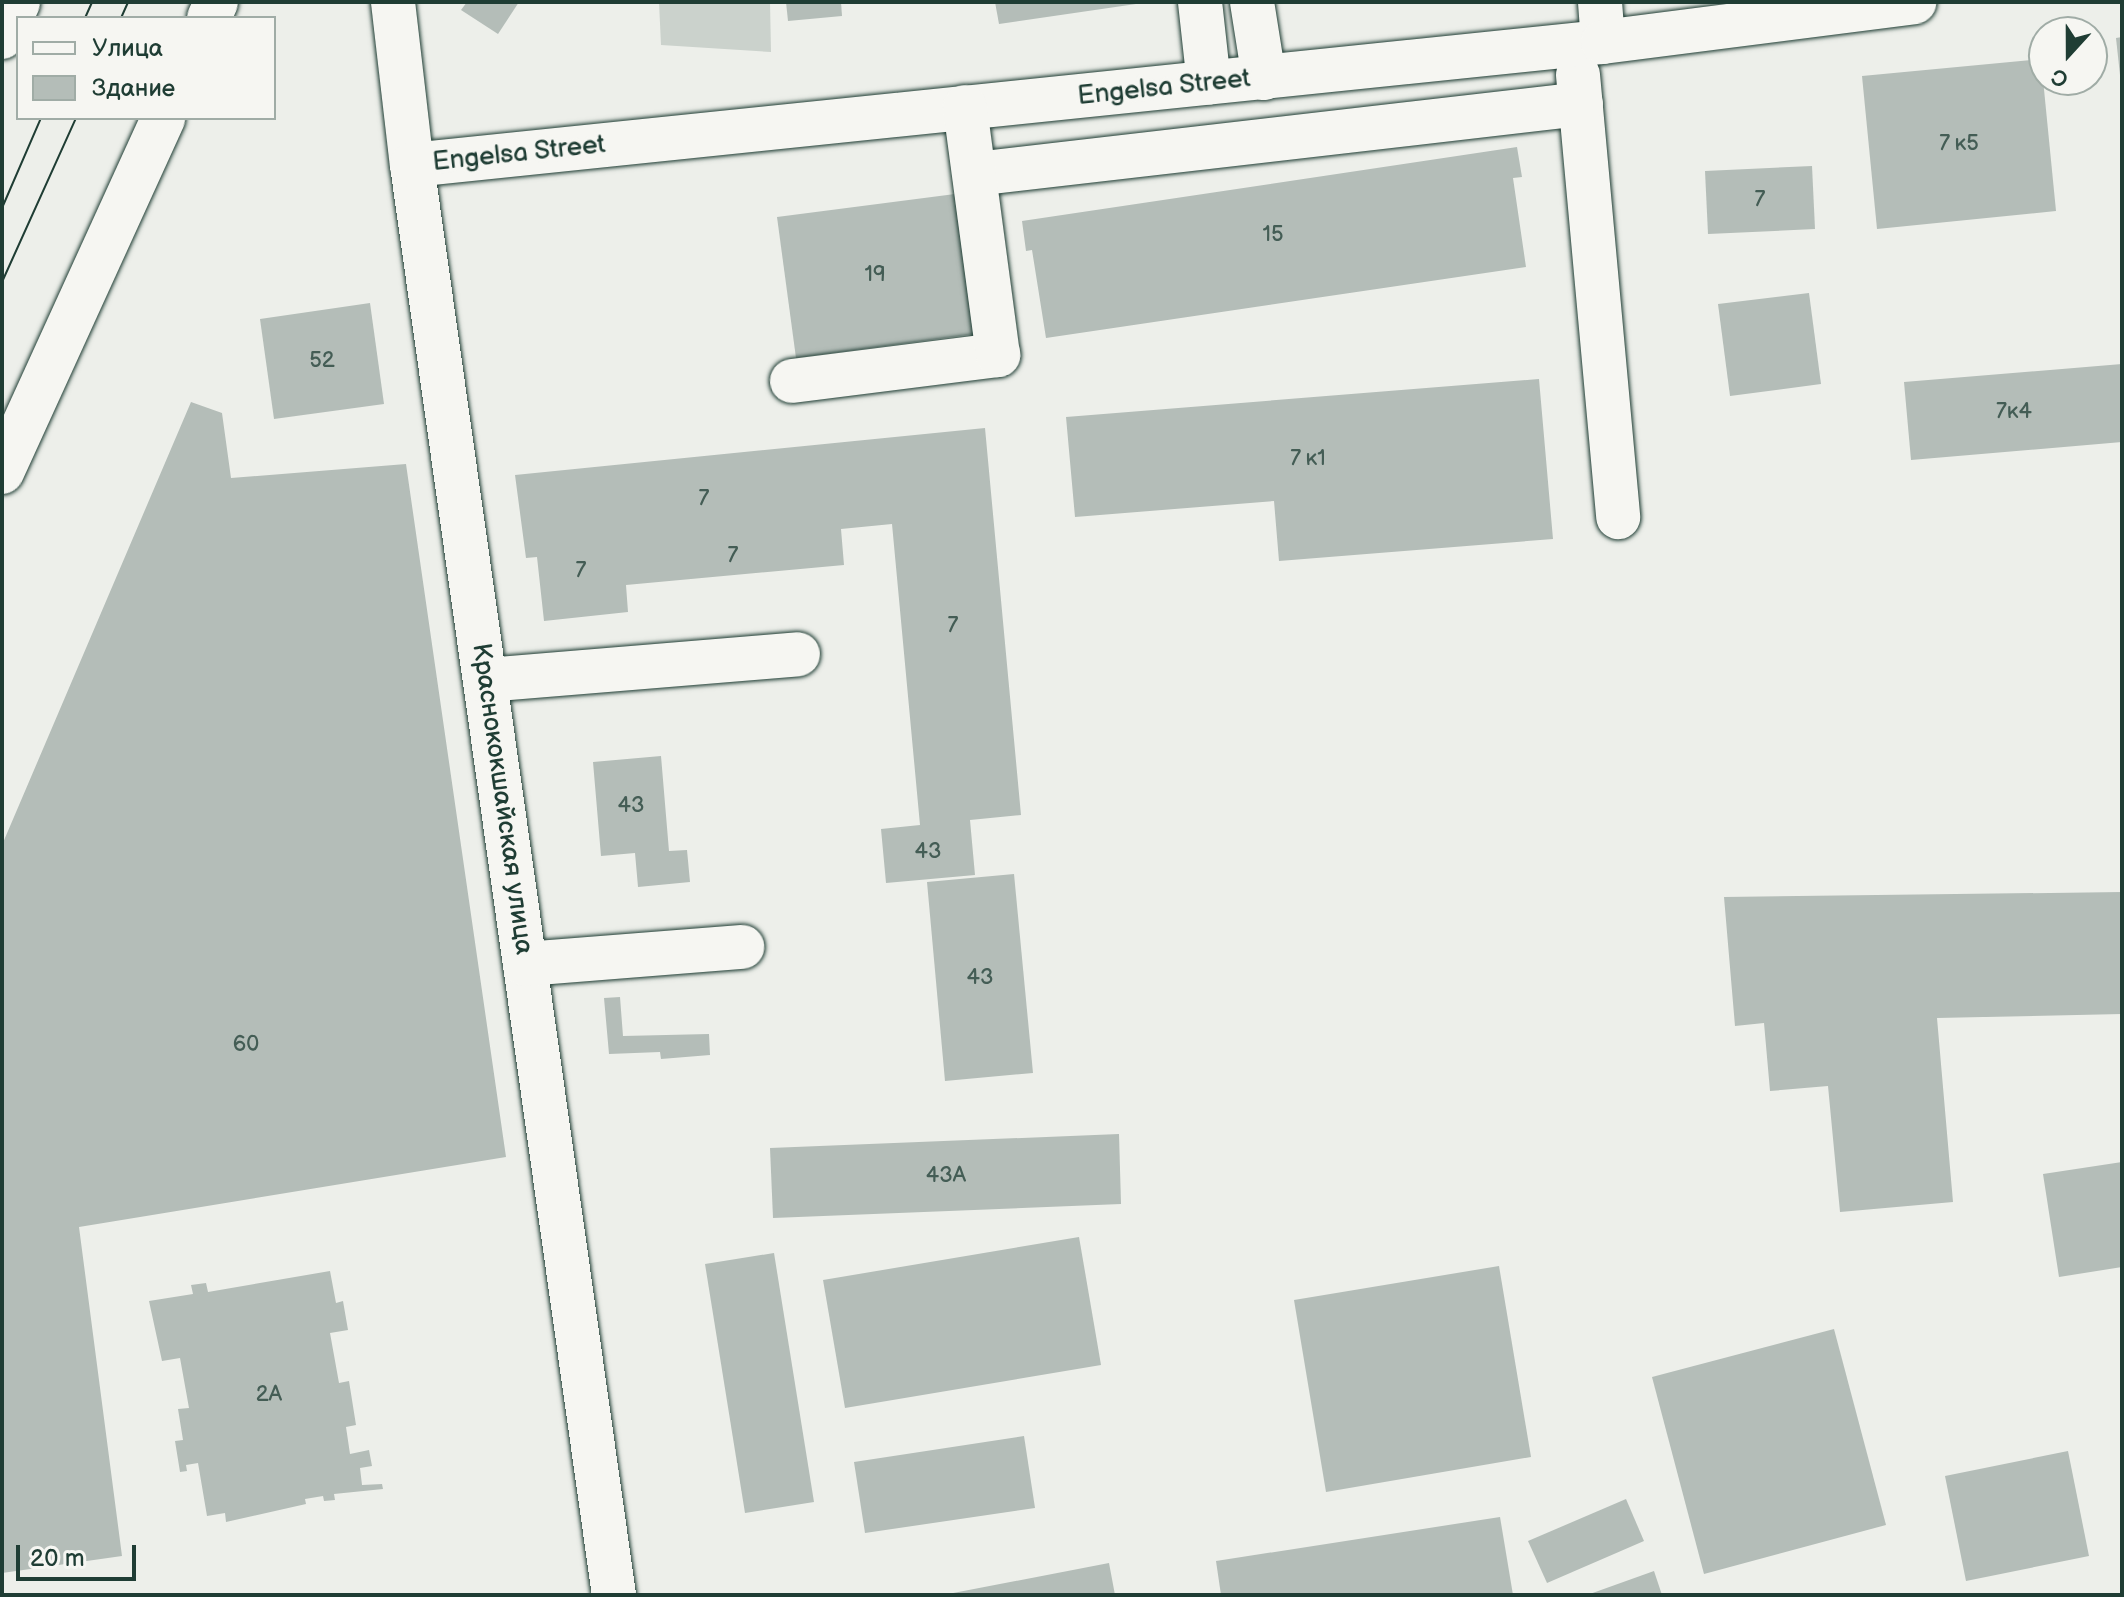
<!DOCTYPE html>
<meta charset="utf-8">
<style>
body{margin:0}
#map{position:relative;width:2124px;height:1597px;overflow:hidden;background:#edefea;font-family:"Balsamiq Sans",sans-serif}
div>[style]{position:absolute}
.green>*{inset:0;background:#cbd2cc}
.building>*{inset:0;background:#b4bdb8}
.roads{filter:drop-shadow(0 0 2px #1f3d34) drop-shadow(0 0 2px #1f3d34)}
.minor>*{height:44px;margin:-22px;padding:0 22px;transform-origin:22px;border-radius:22px;background:#f6f6f2}
.major>*{height:44px;margin:-22px;padding:0 22px;transform-origin:22px;border-radius:22px;background:#f6f6f2}
.tram>*{height:2px;margin:-1px;padding:0 1px;transform-origin:1px;border-radius:1px;background:#1f3d34}
span{translate:-50% -50%;white-space:nowrap;text-align:center;line-height:1.15;-webkit-text-stroke:7px #f6f6f2;paint-order:stroke}
.number-label{font-size:22px;color:#445d55}
.number-label span{-webkit-text-stroke-width:0}
.street-label{font-size:26px;color:#1f3d34}
.frame{position:absolute;inset:0;border:4px solid #1f3d34;pointer-events:none}
.legend{position:absolute;left:16px;top:16px;width:260px;height:104px;box-sizing:border-box;background:#f6f6f2;border:2px solid #a0aca6;margin:0;padding:10px 14px;list-style:none;font-size:24px;color:#1f3d34}
.legend li{display:flex;align-items:center;gap:16px;height:40px}
.legend b{width:40px;border:2px solid #a0aca6}
.north{position:absolute;left:2028px;top:16px;width:80px;height:80px;box-sizing:border-box;background:#f6f6f2;border:2px solid #a0aca6;border-radius:50%;rotate:201deg;font-size:22px;font-weight:700;line-height:32px;text-align:center;color:#1f3d34}
.north::after{content:'';display:block;margin:auto;width:28px;height:36px;background:#1f3d34;clip-path:polygon(50% 0,100% 100%,50% 72%,0 100%)}
.scale{position:absolute;left:16px;top:1545px;width:120px;height:36px;box-sizing:border-box;border:4px solid #1f3d34;border-top:0;padding-left:10px;font-size:24px;line-height:28px;white-space:nowrap;color:#1f3d34;-webkit-text-stroke:6px #f6f6f2;paint-order:stroke}
</style>
<div id="map">
<div class="green">
<i style="clip-path:polygon(659px 2px,770px 2px,771px 52px,661px 45px)"></i>
</div>
<div class="building">
<i style="clip-path:polygon(467px 2px,519px 2px,498px 34px,461px 10px)"></i>
<i style="clip-path:polygon(786px 2px,841px 2px,842px 16px,788px 21px)"></i>
<i style="clip-path:polygon(995px 2px,1135px 2px,1136px 4px,999px 24px)"></i>
<i style="clip-path:polygon(2122px 37px,2122px 74px,2120px 75px,2116px 38px)"></i>
<i style="clip-path:polygon(2041px 59px,2056px 211px,1877px 229px,1862px 76px)"></i>
<i style="clip-path:polygon(1517px 147px,1522px 177px,1513px 178px,1526px 267px,1046px 338px,1032px 250px,1026px 251px,1022px 221px)"></i>
<i style="clip-path:polygon(1812px 166px,1815px 229px,1708px 234px,1705px 171px)"></i>
<i style="clip-path:polygon(955px 194px,974px 334px,796px 358px,777px 217px)"></i>
<i style="clip-path:polygon(1809px 293px,1821px 384px,1730px 396px,1718px 304px)"></i>
<i style="clip-path:polygon(370px 303px,384px 404px,274px 419px,260px 319px)"></i>
<i style="clip-path:polygon(2122px 364px,2122px 442px,1911px 460px,1904px 382px)"></i>
<i style="clip-path:polygon(1539px 379px,1553px 539px,1279px 561px,1274px 501px,1075px 517px,1066px 417px)"></i>
<i style="clip-path:polygon(191px 402px,222px 413px,231px 478px,406px 464px,506px 1157px,79px 1227px,122px 1556px,2px 1573px,2px 845px)"></i>
<i style="clip-path:polygon(985px 428px,1021px 815px,970px 820px,975px 875px,886px 883px,881px 829px,920px 825px,892px 524px,841px 529px,844px 565px,626px 585px,628px 612px,544px 621px,537px 557px,526px 558px,515px 475px)"></i>
<i style="clip-path:polygon(661px 756px,669px 851px,687px 850px,690px 882px,638px 887px,635px 853px,601px 856px,593px 762px)"></i>
<i style="clip-path:polygon(1014px 874px,1033px 1073px,945px 1081px,927px 882px)"></i>
<i style="clip-path:polygon(2122px 892px,2122px 1014px,1937px 1018px,1953px 1202px,1840px 1212px,1828px 1086px,1770px 1091px,1764px 1023px,1735px 1026px,1724px 897px)"></i>
<i style="clip-path:polygon(620px 997px,623px 1036px,709px 1034px,710px 1055px,661px 1059px,660px 1052px,609px 1054px,604px 998px)"></i>
<i style="clip-path:polygon(1119px 1134px,1121px 1204px,773px 1218px,770px 1148px)"></i>
<i style="clip-path:polygon(2122px 1162px,2122px 1267px,2059px 1277px,2043px 1174px)"></i>
<i style="clip-path:polygon(1079px 1237px,1101px 1365px,845px 1408px,823px 1280px)"></i>
<i style="clip-path:polygon(774px 1253px,814px 1502px,745px 1513px,705px 1264px)"></i>
<i style="clip-path:polygon(1499px 1266px,1531px 1457px,1326px 1492px,1294px 1300px)"></i>
<i style="clip-path:polygon(330px 1271px,336px 1303px,343px 1301px,348px 1330px,330px 1333px,339px 1383px,349px 1381px,356px 1425px,346px 1427px,350px 1454px,369px 1450px,372px 1466px,360px 1468px,362px 1485px,382px 1484px,383px 1489px,334px 1494px,335px 1500px,324px 1501px,323px 1496px,305px 1499px,306px 1504px,226px 1522px,225px 1513px,207px 1516px,198px 1463px,186px 1465px,187px 1471px,180px 1472px,175px 1441px,183px 1440px,178px 1409px,189px 1408px,180px 1358px,162px 1361px,149px 1301px,193px 1294px,191px 1285px,206px 1283px,208px 1292px)"></i>
<i style="clip-path:polygon(1834px 1329px,1886px 1525px,1704px 1574px,1652px 1377px)"></i>
<i style="clip-path:polygon(1024px 1436px,1035px 1508px,865px 1533px,854px 1462px)"></i>
<i style="clip-path:polygon(2068px 1451px,2089px 1556px,1966px 1581px,1945px 1476px)"></i>
<i style="clip-path:polygon(1626px 1499px,1644px 1541px,1547px 1583px,1528px 1541px)"></i>
<i style="clip-path:polygon(1500px 1517px,1513px 1595px,1221px 1595px,1216px 1561px)"></i>
<i style="clip-path:polygon(1109px 1563px,1115px 1595px,948px 1595px,948px 1594px)"></i>
<i style="clip-path:polygon(1654px 1571px,1662px 1595px,1587px 1595px)"></i>
</div>
<div class="roads">
<div class="minor">
<i style="left:393px;top:2px;width:164px;rotate:83.4deg"></i>
<i style="left:412px;top:165px;width:1444px;rotate:81.96deg"></i>
<i style="left:1200px;top:2px;width:81px;rotate:83.7deg"></i>
<i style="left:1252px;top:2px;width:77px;rotate:81deg"></i>
<i style="left:1600px;top:2px;width:40px;rotate:85.7deg"></i>
<i style="left:1578px;top:75px;width:444px;rotate:84.8deg"></i>
<i style="left:412px;top:165px;width:1197px;rotate:-5.9deg"></i>
<i style="left:1603px;top:42px;width:314px;rotate:-7.3deg"></i>
<i style="left:975px;top:174px;width:610px;rotate:-6.59deg"></i>
<i style="left:792px;top:381px;width:208px;rotate:-7.2deg"></i>
<i style="left:998px;top:355px;width:250px;rotate:-97.6deg"></i>
<i style="left:485px;top:680px;width:314px;rotate:-4.7deg"></i>
<i style="left:525px;top:964px;width:218px;rotate:-4.5deg"></i>
</div>
<div class="major">
<i style="left:209px;top:18px;width:17px;rotate:-66deg"></i>
<i style="left:2px;top:37px;width:38px;rotate:-65deg"></i>
<i style="left:2px;top:472px;width:389px;rotate:-65.5deg"></i>
</div>
</div>
<div class="tram">
<i style="left:85px;top:18px;width:17px;rotate:-66deg"></i>
<i style="left:121px;top:18px;width:17px;rotate:-66deg"></i>
<i style="left:2px;top:208px;width:98px;rotate:-66.6deg"></i>
<i style="left:2px;top:282px;width:180px;rotate:-65.7deg"></i>
</div>
<div class="number-label">
<span style="left:1959px;top:144px">7 к5</span>
<span style="left:1760px;top:200px">7</span>
<span style="left:1273px;top:235px">15</span>
<span style="left:875px;top:275px">19</span>
<span style="left:322px;top:361px">52</span>
<span style="left:2014px;top:412px">7к4</span>
<span style="left:1308px;top:459px">7 к1</span>
<span style="left:704px;top:499px">7</span>
<span style="left:733px;top:556px">7</span>
<span style="left:581px;top:571px">7</span>
<span style="left:953px;top:626px">7</span>
<span style="left:631px;top:806px">43</span>
<span style="left:928px;top:852px">43</span>
<span style="left:980px;top:978px">43</span>
<span style="left:246px;top:1045px">60</span>
<span style="left:946px;top:1176px">43А</span>
<span style="left:269px;top:1395px">2А</span>
</div>
<div class="street-label">
<span style="left:1164px;top:88px;rotate:-6deg">Engelsa Street</span>
<span style="left:519px;top:154px;rotate:-6deg">Engelsa Street</span>
<span style="left:502px;top:799px;rotate:82deg">Краснококшайская улица</span>
</div>
<div class="frame"></div>
<ul class="legend">
<li><b style="height:10px;background:#f6f6f2"></b>Улица</li>
<li><b style="height:22px;background:#b4bdb8"></b>Здание</li>
</ul>
<div class="north">С</div>
<div class="scale">20 m</div>
</div>
